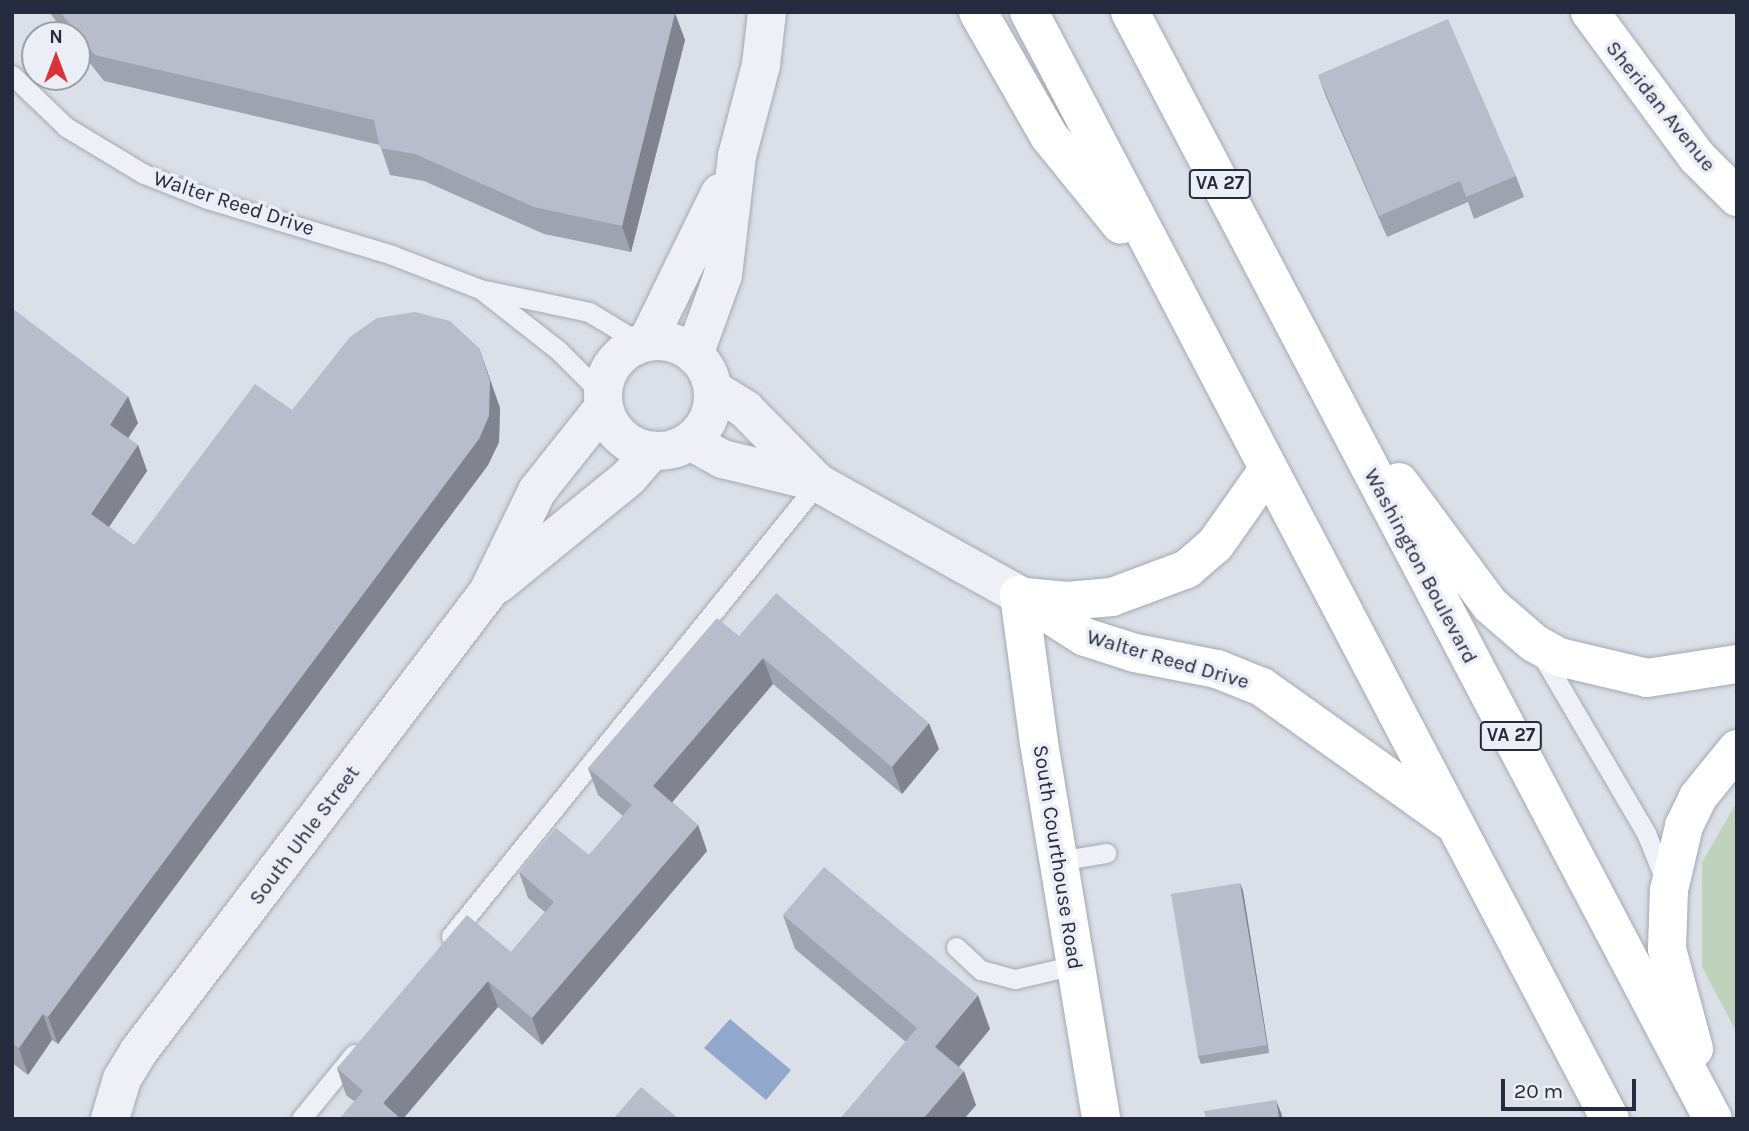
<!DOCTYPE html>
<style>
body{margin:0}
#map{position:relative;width:1749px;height:1131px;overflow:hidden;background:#dbdfe7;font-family:Karla,sans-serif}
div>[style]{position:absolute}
.green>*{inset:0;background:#bfd2bc}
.water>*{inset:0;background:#92a7cc}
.roads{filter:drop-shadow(0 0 2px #a4a9b5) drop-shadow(0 0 2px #a4a9b5)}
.lane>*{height:19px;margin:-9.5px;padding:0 9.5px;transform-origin:9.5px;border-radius:9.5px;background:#eef0f5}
.street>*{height:38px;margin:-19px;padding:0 19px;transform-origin:19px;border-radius:19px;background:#eef0f5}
.street>.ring{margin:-19px;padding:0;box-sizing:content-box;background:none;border:38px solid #eef0f5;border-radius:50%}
.secondary>*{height:38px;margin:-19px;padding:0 19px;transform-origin:19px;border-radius:19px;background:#fff}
.highway>*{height:38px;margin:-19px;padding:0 19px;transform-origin:19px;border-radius:19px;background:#fff}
.wall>*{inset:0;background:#9ea3af}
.shaded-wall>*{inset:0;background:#81848e}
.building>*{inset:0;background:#b8bdcb}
span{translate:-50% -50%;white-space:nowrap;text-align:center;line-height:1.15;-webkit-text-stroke:7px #ebeef5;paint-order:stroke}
.shield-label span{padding:2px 5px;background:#ebeef5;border:2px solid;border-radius:5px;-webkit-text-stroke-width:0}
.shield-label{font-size:19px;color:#242b3f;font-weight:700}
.street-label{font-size:21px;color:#242b3f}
.frame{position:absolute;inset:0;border:14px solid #242b3f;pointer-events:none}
.north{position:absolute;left:21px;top:21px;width:70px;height:70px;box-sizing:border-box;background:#ebeef5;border:2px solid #9ba0ac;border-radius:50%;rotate:0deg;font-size:19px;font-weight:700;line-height:28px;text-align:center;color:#242b3f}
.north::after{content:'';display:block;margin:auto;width:24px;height:32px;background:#db3238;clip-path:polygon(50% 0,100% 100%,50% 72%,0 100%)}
.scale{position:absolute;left:1501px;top:1079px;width:135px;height:32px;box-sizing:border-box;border:4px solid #242b3f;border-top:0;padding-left:9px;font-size:21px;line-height:24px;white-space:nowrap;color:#242b3f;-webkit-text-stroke:5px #ebeef5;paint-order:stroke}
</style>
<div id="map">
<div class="green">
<i style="clip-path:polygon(1737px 802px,1737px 1033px,1702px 967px,1702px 862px)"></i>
</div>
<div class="water">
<i style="clip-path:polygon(730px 1019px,791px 1070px,766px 1100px,704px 1048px)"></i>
</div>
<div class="roads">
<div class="lane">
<i style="left:12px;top:75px;width:75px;rotate:43.9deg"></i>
<i style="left:66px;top:127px;width:91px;rotate:31.1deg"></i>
<i style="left:144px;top:174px;width:68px;rotate:21.6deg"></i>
<i style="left:207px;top:199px;width:193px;rotate:16.8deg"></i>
<i style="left:392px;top:255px;width:94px;rotate:21.1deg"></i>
<i style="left:480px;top:289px;width:111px;rotate:11.9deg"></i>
<i style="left:589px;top:312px;width:62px;rotate:31.1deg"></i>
<i style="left:484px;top:292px;width:94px;rotate:38.1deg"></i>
<i style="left:558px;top:350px;width:62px;rotate:45deg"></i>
<i style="left:1541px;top:654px;width:208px;rotate:59.6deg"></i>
<i style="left:1646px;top:833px;width:53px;rotate:67.8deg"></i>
<i style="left:1058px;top:861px;width:49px;rotate:-9.5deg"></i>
<i style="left:451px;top:936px;width:583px;rotate:-50.99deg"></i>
<i style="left:956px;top:947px;width:34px;rotate:43deg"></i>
<i style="left:981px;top:970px;width:35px;rotate:15deg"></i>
<i style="left:1015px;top:979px;width:62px;rotate:-13.1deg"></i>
<i style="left:301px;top:1119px;width:84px;rotate:-50.8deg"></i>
</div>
<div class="street">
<i class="ring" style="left:603px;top:341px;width:72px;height:72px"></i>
<i style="left:647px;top:342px;width:166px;rotate:-63.9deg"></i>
<i style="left:694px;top:355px;width:85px;rotate:-70.1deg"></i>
<i style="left:723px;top:275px;width:120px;rotate:-83.3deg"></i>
<i style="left:737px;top:156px;width:94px;rotate:-75.2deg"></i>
<i style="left:761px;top:65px;width:53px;rotate:-83.5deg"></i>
<i style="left:713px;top:389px;width:39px;rotate:32deg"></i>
<i style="left:746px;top:410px;width:103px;rotate:45.4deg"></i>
<i style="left:818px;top:483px;width:230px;rotate:29.1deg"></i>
<i style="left:690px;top:441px;width:38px;rotate:29deg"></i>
<i style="left:723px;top:459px;width:96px;rotate:13.9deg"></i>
<i style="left:498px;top:584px;width:169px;rotate:-39.2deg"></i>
<i style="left:629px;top:477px;width:35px;rotate:-49deg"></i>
<i style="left:110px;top:1119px;width:42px;rotate:-73.3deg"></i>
<i style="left:122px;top:1079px;width:33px;rotate:-59deg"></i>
<i style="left:139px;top:1051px;width:577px;rotate:-52.75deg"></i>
<i style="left:488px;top:592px;width:112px;rotate:-64.1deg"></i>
<i style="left:537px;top:491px;width:106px;rotate:-51.5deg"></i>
</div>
<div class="secondary">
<i style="left:1590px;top:12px;width:180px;rotate:53.6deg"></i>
<i style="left:1697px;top:157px;width:57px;rotate:45deg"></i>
<i style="left:1019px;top:595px;width:149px;rotate:82.3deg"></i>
<i style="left:1039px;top:743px;width:381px;rotate:80.6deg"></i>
<i style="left:1019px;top:595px;width:78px;rotate:32.5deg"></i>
<i style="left:1085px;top:637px;width:52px;rotate:17.7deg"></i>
<i style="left:1135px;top:653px;width:84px;rotate:11deg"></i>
<i style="left:1217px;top:669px;width:48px;rotate:21.8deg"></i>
<i style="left:1262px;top:687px;width:232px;rotate:35.5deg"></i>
<i style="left:1025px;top:597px;width:42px;rotate:5.4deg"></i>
<i style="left:1067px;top:601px;width:45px;rotate:-5.1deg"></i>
<i style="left:1112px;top:597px;width:80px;rotate:-20.5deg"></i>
<i style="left:1187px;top:569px;width:37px;rotate:-41deg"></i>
<i style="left:1215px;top:545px;width:90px;rotate:-54.9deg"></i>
</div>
<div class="highway">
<i style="left:978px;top:12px;width:143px;rotate:60.2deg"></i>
<i style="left:1049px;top:136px;width:114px;rotate:51deg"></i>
<i style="left:1029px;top:12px;width:1250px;rotate:62.31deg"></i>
<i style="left:1130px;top:12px;width:1251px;rotate:62.23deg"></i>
<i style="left:1399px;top:482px;width:153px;rotate:53.5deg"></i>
<i style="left:1490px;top:605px;width:58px;rotate:40.8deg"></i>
<i style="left:1534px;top:643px;width:29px;rotate:29deg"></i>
<i style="left:1559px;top:657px;width:90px;rotate:13.4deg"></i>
<i style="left:1647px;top:678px;width:91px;rotate:-8.8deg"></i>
<i style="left:1694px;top:1049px;width:104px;rotate:-105.1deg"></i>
<i style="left:1667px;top:949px;width:59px;rotate:-88.1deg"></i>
<i style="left:1669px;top:890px;width:66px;rotate:-76.8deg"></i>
<i style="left:1684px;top:826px;width:32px;rotate:-64deg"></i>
<i style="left:1698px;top:797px;width:62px;rotate:-50.9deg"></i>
</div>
</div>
<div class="wall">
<i style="clip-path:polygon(49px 12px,674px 12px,685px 40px,631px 252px,544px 234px,424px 181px,390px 175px,380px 145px,104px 81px,77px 47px,77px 35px,67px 35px)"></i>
<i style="clip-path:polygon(1318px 75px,1516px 176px,1524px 197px,1474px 219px,1468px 202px,1387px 237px,1326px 97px)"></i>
<i style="clip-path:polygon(12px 308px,138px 423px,128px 438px,138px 445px,147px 471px,109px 527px,134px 545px,292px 410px,479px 348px,500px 408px,499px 442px,488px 465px,58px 1044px,52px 1040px,28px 1075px,12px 1063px)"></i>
<i style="clip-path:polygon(739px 636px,939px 749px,902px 794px,773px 684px,672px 802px,698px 825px,707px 851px,542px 1045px,498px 1007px,354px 1101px,346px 1095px,337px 1068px,511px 952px,545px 912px,528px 898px,519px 872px,589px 855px,623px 816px,598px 795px,588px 768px)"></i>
<i style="clip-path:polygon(1240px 883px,1243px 891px,1269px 1053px,1201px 1064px,1198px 1056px)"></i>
<i style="clip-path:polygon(783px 915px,990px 1029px,959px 1067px,976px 1105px,964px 1119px,840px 1119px,906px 1042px,795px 949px)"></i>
</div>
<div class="shaded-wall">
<i style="clip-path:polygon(675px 13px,685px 40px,631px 252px,622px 226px)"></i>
<i style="clip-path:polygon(479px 348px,500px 408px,499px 442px,488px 465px,58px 1044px,48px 1017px)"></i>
<i style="clip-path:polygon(128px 396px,138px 423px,119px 452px,110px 425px)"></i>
<i style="clip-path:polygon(138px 445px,147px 471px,100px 540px,91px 514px)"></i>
<i style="clip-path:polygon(763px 658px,773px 684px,663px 813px,653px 786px)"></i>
<i style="clip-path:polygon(929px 723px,939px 749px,902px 794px,892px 767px)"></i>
<i style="clip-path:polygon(698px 825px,707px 851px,542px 1045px,532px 1018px)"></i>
<i style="clip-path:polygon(1240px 883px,1243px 891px,1269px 1053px,1267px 1045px)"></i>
<i style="clip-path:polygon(488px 981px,498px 1007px,403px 1119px,389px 1119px,383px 1103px)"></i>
<i style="clip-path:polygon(978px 995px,990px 1029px,947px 1081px,935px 1047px)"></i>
<i style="clip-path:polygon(43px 1014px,52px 1040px,28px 1075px,19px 1048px)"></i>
<i style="clip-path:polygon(964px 1071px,976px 1105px,964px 1119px,923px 1119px)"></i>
<i style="clip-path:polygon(1276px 1100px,1282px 1115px,1282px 1119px,1279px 1119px)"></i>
</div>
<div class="building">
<i style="clip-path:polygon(60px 12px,674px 12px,675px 13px,622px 226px,534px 207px,415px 154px,380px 148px,374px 120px,95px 55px)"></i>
<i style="clip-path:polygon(1448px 19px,1516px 176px,1466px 197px,1460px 181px,1379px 216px,1318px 75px)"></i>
<i style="clip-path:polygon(12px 308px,128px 396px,110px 425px,138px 445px,91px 514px,134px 545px,255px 384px,292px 410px,350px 337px,377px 318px,415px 312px,450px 321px,479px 348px,490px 381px,489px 416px,479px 439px,48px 1017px,43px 1014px,19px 1048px,12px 1043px)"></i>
<i style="clip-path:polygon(776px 593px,929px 723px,892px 767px,763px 658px,653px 786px,698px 825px,532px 1018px,488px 981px,383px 1103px,401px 1119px,339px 1119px,363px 1091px,337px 1068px,467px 915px,511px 952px,554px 902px,519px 872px,556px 828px,589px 855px,632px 805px,588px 768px,717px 618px,739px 636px)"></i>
<i style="clip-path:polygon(824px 867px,978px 995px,935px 1047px,964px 1071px,923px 1119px,840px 1119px,917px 1028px,783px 915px)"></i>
<i style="clip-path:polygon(1240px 883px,1267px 1045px,1198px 1056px,1171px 894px)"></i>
<i style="clip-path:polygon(641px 1087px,679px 1119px,613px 1119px)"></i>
<i style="clip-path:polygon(1276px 1100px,1279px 1119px,1206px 1119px,1204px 1111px)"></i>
</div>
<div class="shield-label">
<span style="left:1220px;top:184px">VA 27</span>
<span style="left:1511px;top:736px">VA 27</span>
</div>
<div class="street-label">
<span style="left:1661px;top:106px;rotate:51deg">Sheridan Avenue</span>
<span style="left:234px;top:203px;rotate:18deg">Walter Reed Drive</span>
<span style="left:1421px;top:566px;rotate:62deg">Washington Boulevard</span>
<span style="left:1168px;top:659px;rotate:16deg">Walter Reed Drive</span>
<span style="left:304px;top:835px;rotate:-53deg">South Uhle Street</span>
<span style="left:1058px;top:857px;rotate:81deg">South Courthouse Road</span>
</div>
<div class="frame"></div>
<div class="north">N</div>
<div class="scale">20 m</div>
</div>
